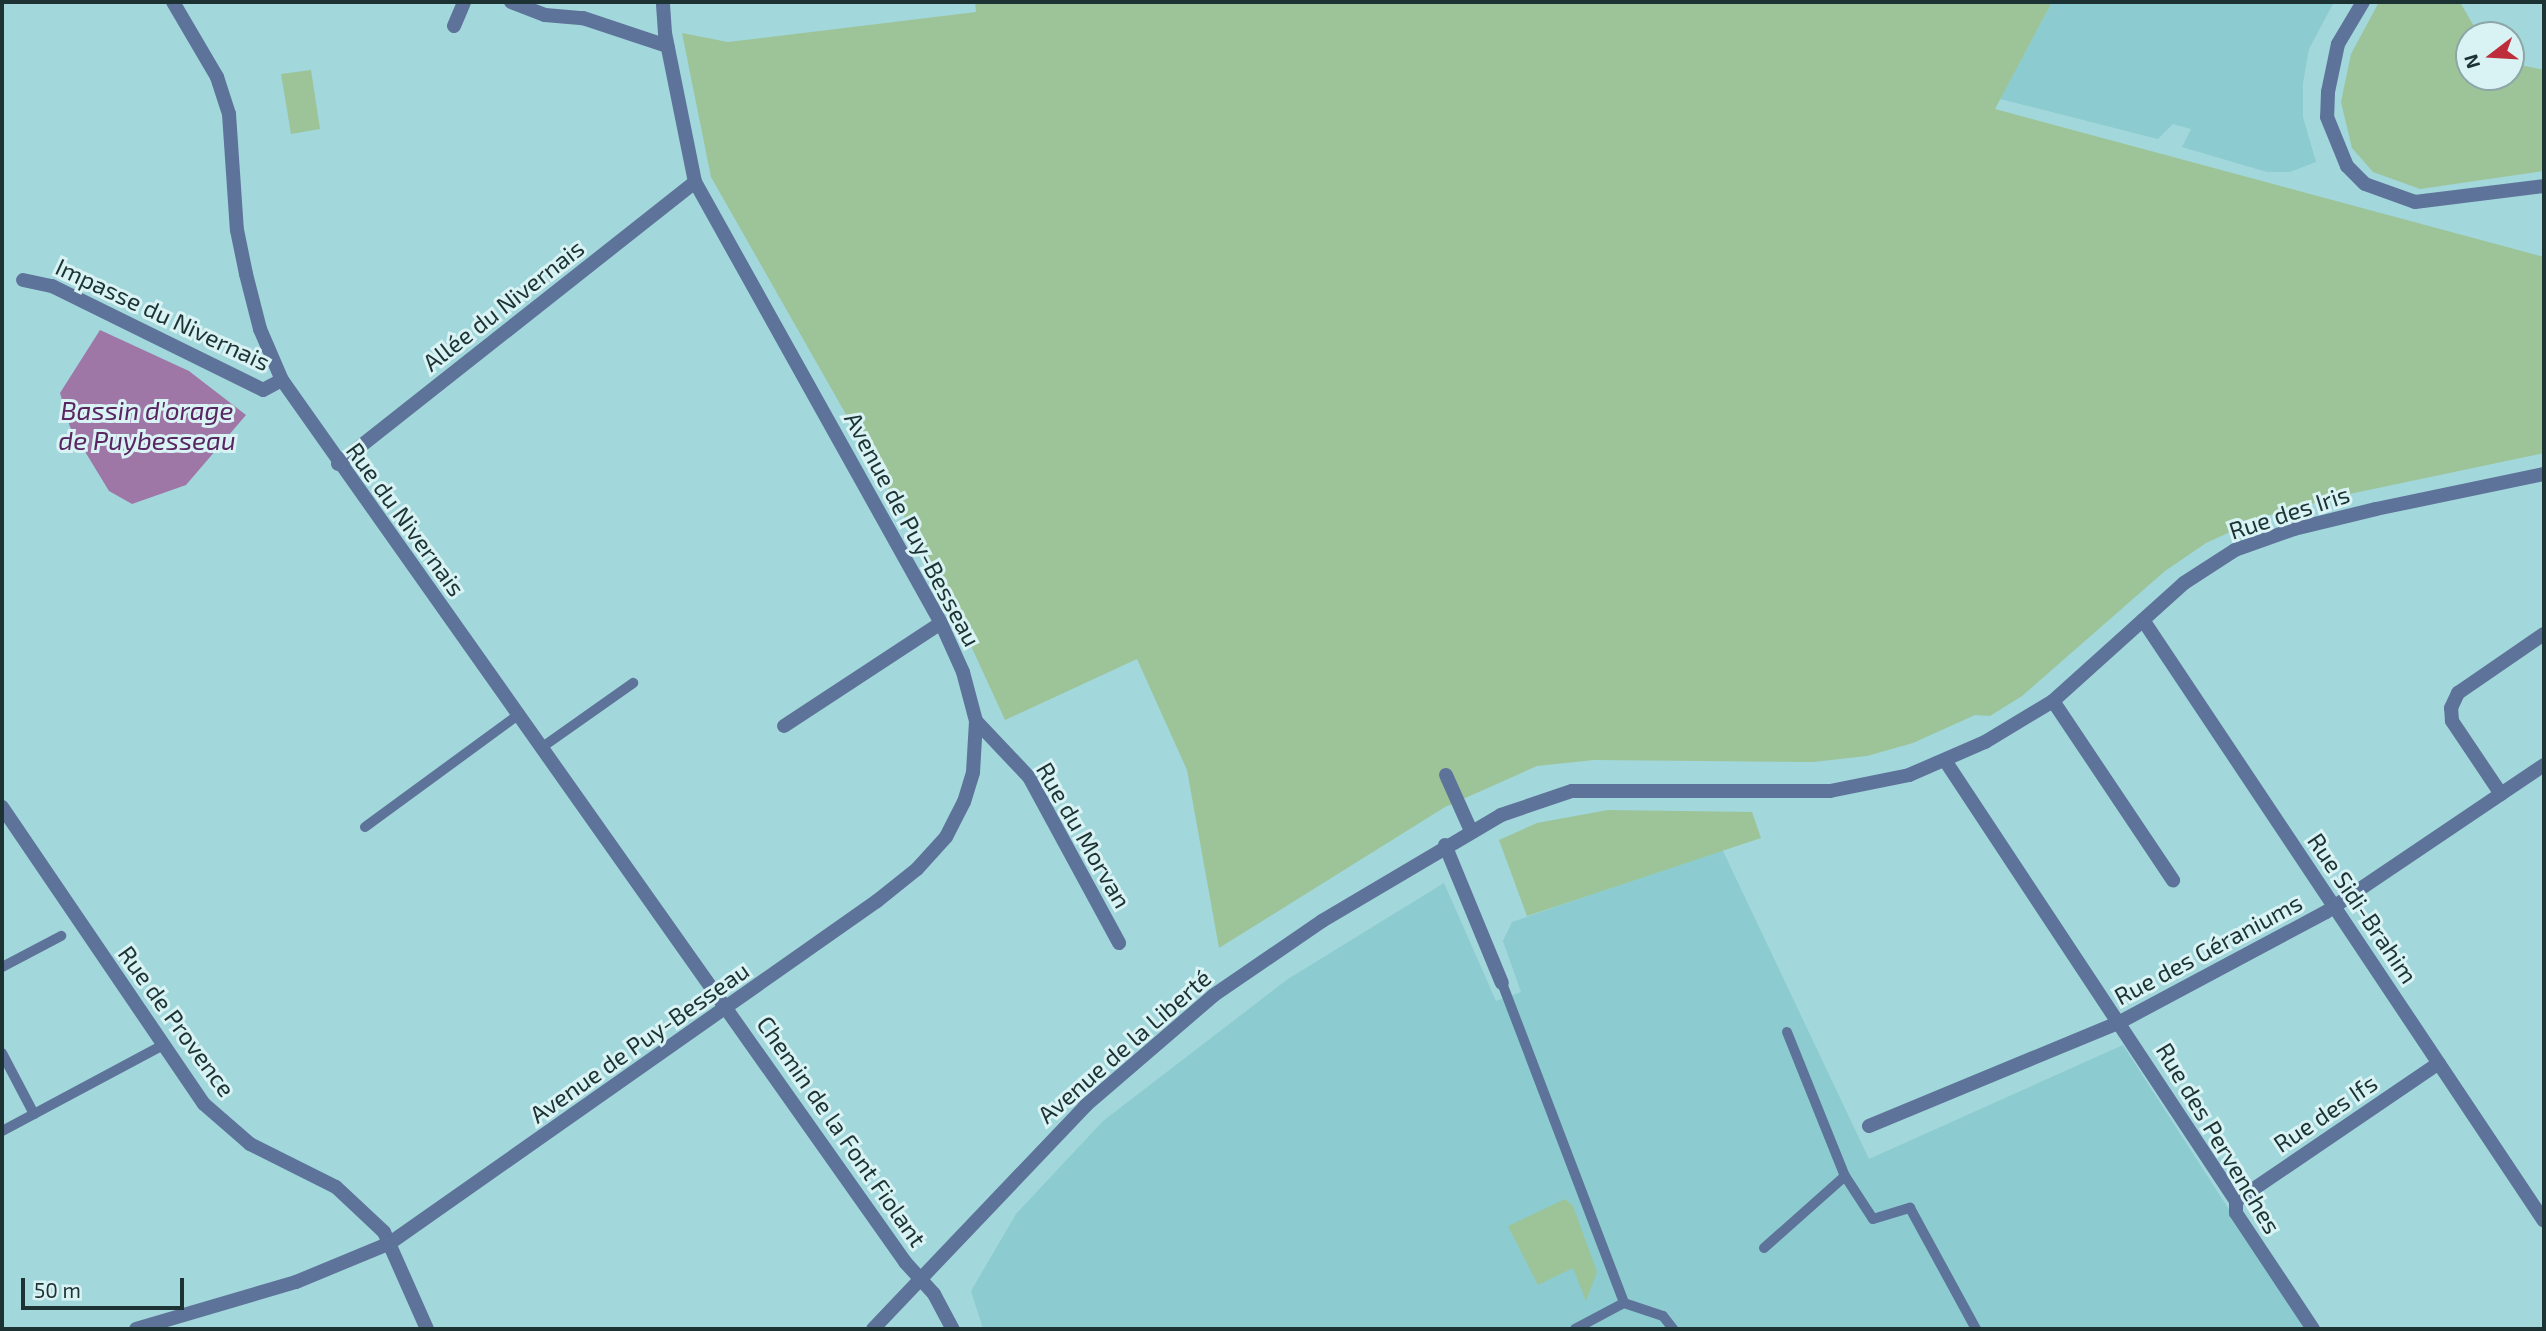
<!DOCTYPE html>
<meta charset="utf-8">
<style>
body{margin:0}
#map{position:relative;width:2546px;height:1331px;overflow:hidden;background:#a2d7db;font-family:"Exo 2",sans-serif}
div>[style]{position:absolute}
.built>*{inset:0;background:#8ccbcf}
.green>*{inset:0;background:#9dc498}
.water>*{inset:0;background:#9f77a6}
.service>*{height:10px;margin:-5px;padding:0 5px;transform-origin:5px;border-radius:5px;background:#5e7399}
.minor>*{height:14px;margin:-7px;padding:0 7px;transform-origin:7px;border-radius:7px;background:#5e7399}
span{translate:-50% -50%;white-space:nowrap;text-align:center;line-height:1.15;-webkit-text-stroke:6px #d9f3f5;paint-order:stroke}
.street-label{font-size:24px;color:#1c3233}
.water-label{font-size:26px;color:#592662;font-style:italic}
.frame{position:absolute;inset:0;border:4px solid #1c3233;pointer-events:none}
.north{position:absolute;left:2455px;top:21px;width:70px;height:70px;box-sizing:border-box;background:#d9f3f5;border:2px solid #8da6a7;border-radius:50%;rotate:253deg;font-size:19px;font-weight:700;line-height:28px;text-align:center;color:#1c3233}
.north::after{content:'';display:block;margin:auto;width:24px;height:32px;background:#be2e3a;clip-path:polygon(50% 0,100% 100%,50% 72%,0 100%)}
.scale{position:absolute;left:21px;top:1278px;width:163px;height:32px;box-sizing:border-box;border:4px solid #1c3233;border-top:0;padding-left:9px;font-size:21px;line-height:24px;white-space:nowrap;color:#1c3233;-webkit-text-stroke:5px #d9f3f5;paint-order:stroke}
</style>
<div id="map">
<div class="built">
<i style="clip-path:polygon(2052px 2px,2334px 2px,2309px 49px,2303px 83px,2303px 117px,2316px 162px,2290px 172px,2267px 172px,2182px 147px,2191px 129px,2173px 124px,2158px 139px,2000px 99px)"></i>
<i style="clip-path:polygon(1722px 849px,1869px 1159px,2123px 1045px,2306px 1329px,983px 1329px,971px 1291px,1016px 1214px,1103px 1121px,1288px 979px,1444px 883px,1496px 1001px,1521px 992px,1503px 941px,1512px 922px)"></i>
</div>
<div class="green">
<i style="clip-path:polygon(975px 2px,2052px 2px,1995px 109px,2544px 257px,2544px 453px,2340px 496px,2263px 517px,2206px 543px,2165px 571px,2022px 696px,1990px 716px,1975px 715px,1913px 743px,1867px 756px,1813px 762px,1594px 760px,1537px 766px,1445px 807px,1219px 948px,1187px 770px,1137px 659px,1005px 720px,943px 585px,711px 177px,682px 33px,728px 42px,976px 12px)"></i>
<i style="clip-path:polygon(2379px 2px,2460px 2px,2479px 35px,2469px 35px,2469px 77px,2511px 77px,2511px 63px,2544px 70px,2544px 171px,2420px 189px,2373px 172px,2352px 148px,2341px 102px,2351px 54px)"></i>
<i style="clip-path:polygon(311px 70px,320px 129px,291px 134px,281px 74px)"></i>
<i style="clip-path:polygon(1608px 810px,1752px 812px,1761px 838px,1527px 916px,1499px 840px,1537px 823px)"></i>
<i style="clip-path:polygon(1565px 1199px,1573px 1206px,1597px 1272px,1586px 1301px,1573px 1268px,1538px 1285px,1508px 1226px)"></i>
</div>
<div class="water">
<i style="clip-path:polygon(100px 330px,189px 371px,246px 415px,186px 485px,132px 504px,109px 491px,70px 427px,60px 393px)"></i>
</div>
<div class="service">
<i style="left:541px;top:748px;width:113px;rotate:-35.2deg"></i>
<i style="left:365px;top:827px;width:190px;rotate:-36.2deg"></i>
<i style="left:2px;top:967px;width:67px;rotate:-27.7deg"></i>
<i style="left:1502px;top:983px;width:342px;rotate:69.1deg"></i>
<i style="left:1624px;top:1303px;width:41px;rotate:18.4deg"></i>
<i style="left:1663px;top:1316px;width:16px;rotate:52deg"></i>
<i style="left:1787px;top:1032px;width:155px;rotate:68.1deg"></i>
<i style="left:1845px;top:1176px;width:51px;rotate:56.9deg"></i>
<i style="left:1873px;top:1219px;width:39px;rotate:-17deg"></i>
<i style="left:1910px;top:1208px;width:138px;rotate:61.4deg"></i>
<i style="left:2px;top:1053px;width:69px;rotate:62.3deg"></i>
<i style="left:2px;top:1131px;width:180px;rotate:-28.1deg"></i>
<i style="left:1764px;top:1248px;width:108px;rotate:-41.6deg"></i>
<i style="left:1575px;top:1329px;width:55px;rotate:-28deg"></i>
</div>
<div class="minor">
<i style="left:173px;top:2px;width:87px;rotate:59.6deg"></i>
<i style="left:217px;top:77px;width:39px;rotate:72deg"></i>
<i style="left:229px;top:114px;width:116px;rotate:86.1deg"></i>
<i style="left:237px;top:230px;width:45px;rotate:78.4deg"></i>
<i style="left:246px;top:274px;width:57px;rotate:75.7deg"></i>
<i style="left:260px;top:329px;width:56px;rotate:66.7deg"></i>
<i style="left:282px;top:380px;width:1080px;rotate:54.76deg"></i>
<i style="left:905px;top:1262px;width:43px;rotate:47.8deg"></i>
<i style="left:934px;top:1294px;width:40px;rotate:62deg"></i>
<i style="left:511px;top:2px;width:36px;rotate:21deg"></i>
<i style="left:545px;top:15px;width:38px;rotate:5deg"></i>
<i style="left:583px;top:18px;width:89px;rotate:18.4deg"></i>
<i style="left:2363px;top:2px;width:49px;rotate:120.8deg"></i>
<i style="left:2338px;top:44px;width:49px;rotate:101.8deg"></i>
<i style="left:2328px;top:92px;width:25px;rotate:92deg"></i>
<i style="left:2327px;top:117px;width:53px;rotate:67.8deg"></i>
<i style="left:2347px;top:166px;width:25px;rotate:45deg"></i>
<i style="left:2365px;top:184px;width:53px;rotate:19.8deg"></i>
<i style="left:2415px;top:202px;width:130px;rotate:-7.1deg"></i>
<i style="left:454px;top:26px;width:26px;rotate:-67deg"></i>
<i style="left:23px;top:280px;width:30px;rotate:12deg"></i>
<i style="left:52px;top:286px;width:235px;rotate:26.2deg"></i>
<i style="left:263px;top:390px;width:21px;rotate:-28deg"></i>
<i style="left:338px;top:464px;width:455px;rotate:-38.3deg"></i>
<i style="left:2143px;top:620px;width:722px;rotate:56.29deg"></i>
<i style="left:2053px;top:701px;width:216px;rotate:56.2deg"></i>
<i style="left:976px;top:721px;width:77px;rotate:46.6deg"></i>
<i style="left:1029px;top:777px;width:189px;rotate:61.5deg"></i>
<i style="left:784px;top:726px;width:188px;rotate:-33.3deg"></i>
<i style="left:1946px;top:762px;width:526px;rotate:56.55deg"></i>
<i style="left:2236px;top:1201px;width:12px;rotate:90deg"></i>
<i style="left:2236px;top:1213px;width:139px;rotate:56.4deg"></i>
<i style="left:1446px;top:775px;width:61px;rotate:65.9deg"></i>
<i style="left:2501px;top:794px;width:88px;rotate:-123.9deg"></i>
<i style="left:2452px;top:721px;width:13px;rotate:-94deg"></i>
<i style="left:2451px;top:708px;width:17px;rotate:-65deg"></i>
<i style="left:2458px;top:693px;width:104px;rotate:-34.5deg"></i>
<i style="left:2px;top:807px;width:359px;rotate:55.8deg"></i>
<i style="left:204px;top:1104px;width:61px;rotate:41deg"></i>
<i style="left:250px;top:1144px;width:96px;rotate:26.6deg"></i>
<i style="left:336px;top:1187px;width:66px;rotate:43.2deg"></i>
<i style="left:384px;top:1232px;width:106px;rotate:66.1deg"></i>
<i style="left:1445px;top:845px;width:149px;rotate:67.6deg"></i>
<i style="left:1869px;top:1126px;width:272px;rotate:-22.5deg"></i>
<i style="left:2120px;top:1022px;width:234px;rotate:-28.1deg"></i>
<i style="left:2326px;top:912px;width:263px;rotate:-34deg"></i>
<i style="left:2236px;top:1201px;width:245px;rotate:-34.2deg"></i>
<i style="left:136px;top:1329px;width:167px;rotate:-16.4deg"></i>
<i style="left:296px;top:1282px;width:102px;rotate:-22.5deg"></i>
<i style="left:390px;top:1243px;width:595px;rotate:-35.08deg"></i>
<i style="left:877px;top:901px;width:51px;rotate:-38.7deg"></i>
<i style="left:917px;top:869px;width:43px;rotate:-47.8deg"></i>
<i style="left:946px;top:837px;width:39px;rotate:-63deg"></i>
<i style="left:964px;top:802px;width:31px;rotate:-73deg"></i>
<i style="left:973px;top:772px;width:51px;rotate:-86.6deg"></i>
<i style="left:976px;top:721px;width:51px;rotate:-104.9deg"></i>
<i style="left:963px;top:672px;width:54px;rotate:-114.2deg"></i>
<i style="left:941px;top:623px;width:505px;rotate:-119.15deg"></i>
<i style="left:695px;top:182px;width:152px;rotate:-101.4deg"></i>
<i style="left:665px;top:33px;width:31px;rotate:-94deg"></i>
<i style="left:873px;top:1329px;width:308px;rotate:-46.4deg"></i>
<i style="left:1085px;top:1106px;width:170px;rotate:-40.7deg"></i>
<i style="left:1214px;top:995px;width:131px;rotate:-34.4deg"></i>
<i style="left:1322px;top:921px;width:208px;rotate:-30.6deg"></i>
<i style="left:1501px;top:815px;width:75px;rotate:-18.7deg"></i>
<i style="left:1572px;top:791px;width:258px"></i>
<i style="left:1830px;top:791px;width:81px;rotate:-11.4deg"></i>
<i style="left:1909px;top:775px;width:83px;rotate:-23.5deg"></i>
<i style="left:1985px;top:742px;width:79px;rotate:-31.1deg"></i>
<i style="left:2053px;top:701px;width:176px;rotate:-42deg"></i>
<i style="left:2184px;top:583px;width:61px;rotate:-32.9deg"></i>
<i style="left:2235px;top:550px;width:63px;rotate:-19.6deg"></i>
<i style="left:2294px;top:529px;width:84px;rotate:-13.7deg"></i>
<i style="left:2376px;top:509px;width:172px;rotate:-11.8deg"></i>
</div>
<div class="street-label">
<span style="left:503px;top:305px;rotate:-38deg">Allée du Nivernais</span>
<span style="left:163px;top:314px;rotate:25deg">Impasse du Nivernais</span>
<span style="left:2289px;top:512px;rotate:-18deg">Rue des Iris</span>
<span style="left:406px;top:519px;rotate:54deg">Rue du Nivernais</span>
<span style="left:913px;top:529px;rotate:62deg">Avenue de Puy-Besseau</span>
<span style="left:1084px;top:835px;rotate:60deg">Rue du Morvan</span>
<span style="left:2363px;top:908px;rotate:56deg">Rue Sidi-Brahim</span>
<span style="left:2208px;top:949px;rotate:-28deg">Rue des Géraniums</span>
<span style="left:177px;top:1021px;rotate:54deg">Rue de Provence</span>
<span style="left:639px;top:1042px;rotate:-35deg">Avenue de Puy-Besseau</span>
<span style="left:1124px;top:1046px;rotate:-41deg">Avenue de la Liberté</span>
<span style="left:2325px;top:1113px;rotate:-34deg">Rue des Ifs</span>
<span style="left:842px;top:1131px;rotate:55deg">Chemin de la Font Fiolant</span>
<span style="left:2219px;top:1138px;rotate:59deg">Rue des Pervenches</span>
</div>
<div class="water-label">
<span style="left:147px;top:425px">Bassin d'orage<br>de Puybesseau</span>
</div>
<div class="frame"></div>
<div class="north">N</div>
<div class="scale">50 m</div>
</div>
